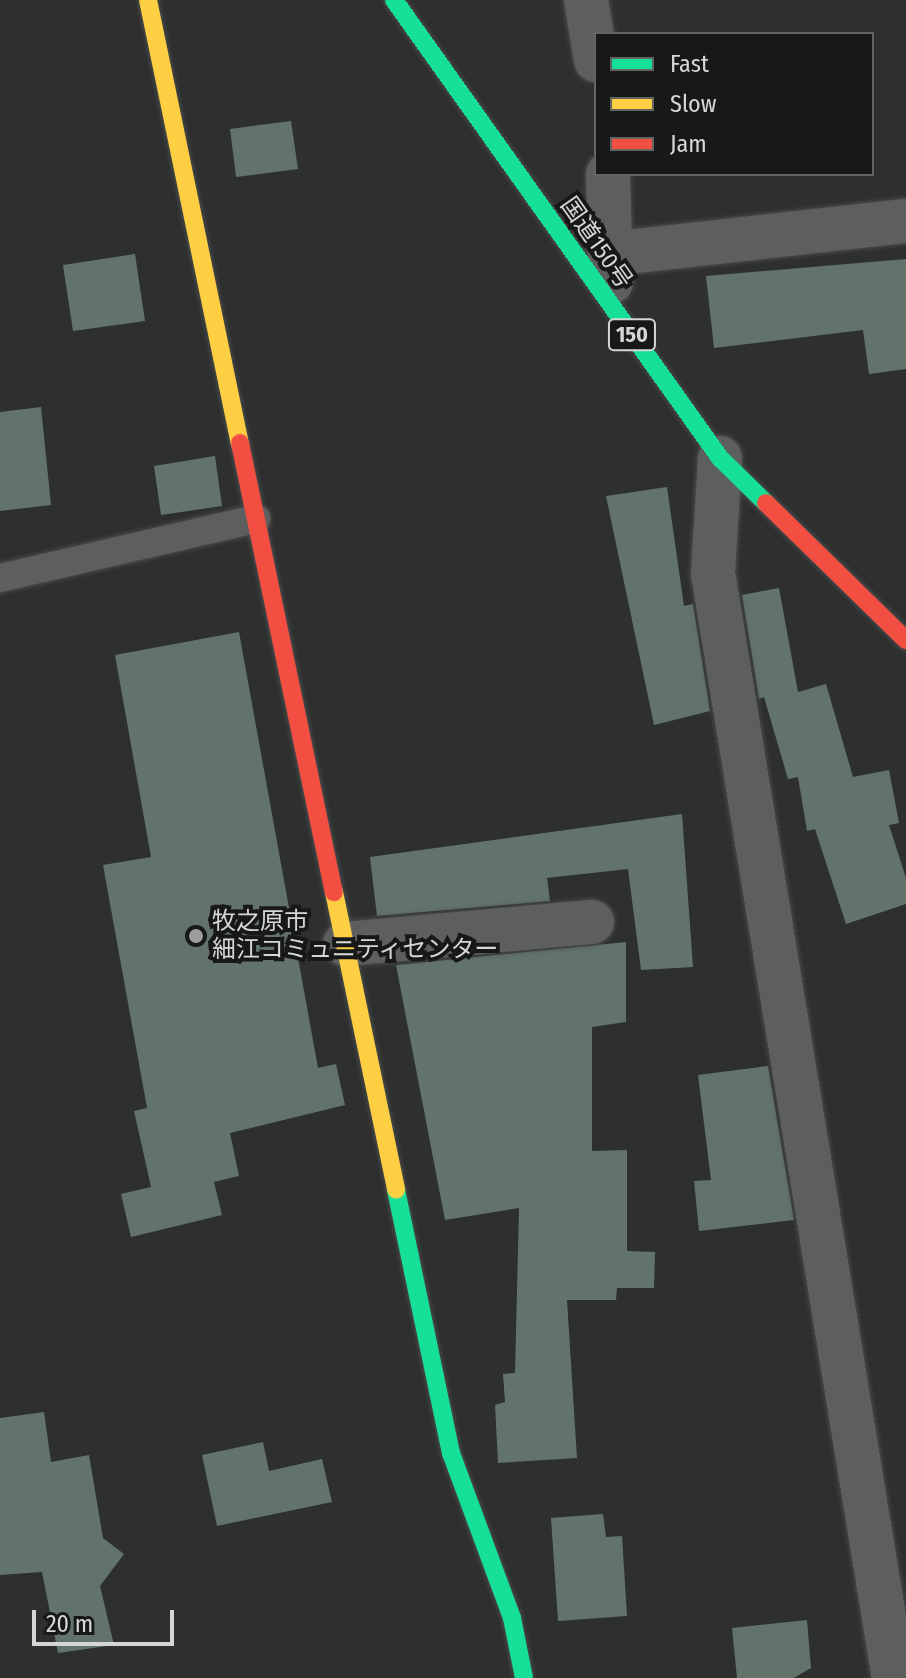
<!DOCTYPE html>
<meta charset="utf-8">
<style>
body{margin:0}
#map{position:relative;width:906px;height:1678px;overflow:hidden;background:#2e302f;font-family:"Fira Sans Condensed","Noto Sans JP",sans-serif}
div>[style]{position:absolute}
.building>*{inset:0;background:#62736c}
.roads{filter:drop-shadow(0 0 2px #494b4a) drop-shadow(0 0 2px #494b4a)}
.lane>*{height:28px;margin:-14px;padding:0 14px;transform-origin:14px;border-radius:14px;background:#5d5f5e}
.street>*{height:44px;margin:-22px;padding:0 22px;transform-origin:22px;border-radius:22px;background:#5d5f5e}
.fast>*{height:18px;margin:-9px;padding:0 9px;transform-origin:9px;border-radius:9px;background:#16e098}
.slow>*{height:18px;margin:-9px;padding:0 9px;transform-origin:9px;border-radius:9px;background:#ffcf43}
.jam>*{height:18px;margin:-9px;padding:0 9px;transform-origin:9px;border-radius:9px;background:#f24e42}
.dots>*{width:22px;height:22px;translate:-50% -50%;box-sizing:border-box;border:4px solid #171817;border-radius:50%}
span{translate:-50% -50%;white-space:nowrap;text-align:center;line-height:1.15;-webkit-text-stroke:8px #171817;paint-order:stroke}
.shield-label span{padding:2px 6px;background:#171817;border:2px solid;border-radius:6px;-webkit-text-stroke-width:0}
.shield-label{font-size:22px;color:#d5d7d6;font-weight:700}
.street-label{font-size:24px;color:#d5d7d6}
.poi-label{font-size:24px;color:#d5d7d6}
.left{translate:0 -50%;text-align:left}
.legend{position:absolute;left:594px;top:32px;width:280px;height:144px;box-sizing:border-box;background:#171817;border:2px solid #636463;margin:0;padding:10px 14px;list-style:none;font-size:24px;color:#d5d7d6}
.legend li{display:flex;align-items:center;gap:16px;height:40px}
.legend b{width:40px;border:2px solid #636463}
.scale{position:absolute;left:32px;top:1610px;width:142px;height:36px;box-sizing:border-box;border:4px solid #d5d7d6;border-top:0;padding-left:10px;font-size:24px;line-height:28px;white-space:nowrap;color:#d5d7d6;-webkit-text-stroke:6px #171817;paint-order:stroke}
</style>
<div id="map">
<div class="building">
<i style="clip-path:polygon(291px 121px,298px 169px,236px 177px,230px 129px)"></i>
<i style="clip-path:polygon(135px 254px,145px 321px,73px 331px,63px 265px)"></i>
<i style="clip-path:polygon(906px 259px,906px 369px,869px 374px,863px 330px,714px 348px,706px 276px)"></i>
<i style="clip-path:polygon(41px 407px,51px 505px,0 511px,0 412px)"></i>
<i style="clip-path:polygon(215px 456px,222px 506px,161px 515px,154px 466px)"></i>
<i style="clip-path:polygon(667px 487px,684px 606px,693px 604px,710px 711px,654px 725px,606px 496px)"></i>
<i style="clip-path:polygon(779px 588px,798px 692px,826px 684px,853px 777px,889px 770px,899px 823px,889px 825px,906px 878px,906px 904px,846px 924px,815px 829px,807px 831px,798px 777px,788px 779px,764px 697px,759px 699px,742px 595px)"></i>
<i style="clip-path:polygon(239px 632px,318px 1068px,336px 1064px,345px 1105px,230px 1133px,239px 1176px,214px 1182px,222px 1215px,131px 1237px,121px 1194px,151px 1187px,134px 1111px,147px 1108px,103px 865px,151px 857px,115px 655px)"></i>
<i style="clip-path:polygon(682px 814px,693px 967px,641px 970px,628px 869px,547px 878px,550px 901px,377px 916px,370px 857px)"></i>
<i style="clip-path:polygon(626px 942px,626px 1022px,592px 1027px,592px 1151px,627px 1150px,627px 1251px,655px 1252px,654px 1288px,617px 1288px,616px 1300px,567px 1300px,577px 1458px,498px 1463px,495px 1405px,505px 1402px,503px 1374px,515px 1373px,519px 1208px,445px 1220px,396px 965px)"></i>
<i style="clip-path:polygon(768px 1066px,794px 1220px,699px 1231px,694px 1181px,711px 1180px,698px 1075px)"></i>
<i style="clip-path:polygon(44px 1412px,51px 1462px,89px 1455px,103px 1538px,124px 1554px,100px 1586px,114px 1645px,58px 1653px,42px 1572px,0 1575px,0 1418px)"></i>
<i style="clip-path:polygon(263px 1442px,269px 1471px,322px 1459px,332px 1502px,217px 1526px,202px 1455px)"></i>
<i style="clip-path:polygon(603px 1514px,606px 1537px,622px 1536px,627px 1616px,558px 1621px,551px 1518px)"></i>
<i style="clip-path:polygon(807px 1620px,811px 1668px,794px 1678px,737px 1678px,732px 1628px)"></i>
</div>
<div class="roads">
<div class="lane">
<i style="left:0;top:578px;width:263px;rotate:-13deg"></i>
</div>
<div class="street">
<i style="left:586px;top:0;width:61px;rotate:80.5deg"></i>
<i style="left:608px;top:174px;width:108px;rotate:88.4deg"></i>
<i style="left:610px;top:254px;width:298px;rotate:-6.4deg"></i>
<i style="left:720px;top:458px;width:115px;rotate:93.5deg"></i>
<i style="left:713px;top:573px;width:1120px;rotate:80.7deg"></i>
<i style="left:345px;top:944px;width:248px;rotate:-5.1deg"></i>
</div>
<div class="fast">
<i style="left:394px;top:0;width:562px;rotate:54.56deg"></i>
<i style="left:720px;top:458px;width:64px;rotate:44.4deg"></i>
<i style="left:396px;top:1190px;width:269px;rotate:78.2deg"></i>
<i style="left:451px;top:1453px;width:176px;rotate:69.7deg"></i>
<i style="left:512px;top:1618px;width:61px;rotate:78.7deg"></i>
</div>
<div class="slow">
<i style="left:148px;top:0;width:452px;rotate:78.3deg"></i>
<i style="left:334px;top:892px;width:304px;rotate:78.2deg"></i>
</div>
<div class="jam">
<i style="left:240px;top:443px;width:459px;rotate:78.2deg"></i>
<i style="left:766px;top:503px;width:196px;rotate:44.4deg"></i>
</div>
</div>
<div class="dots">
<i style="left:196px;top:936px;background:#9b9d9c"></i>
</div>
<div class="shield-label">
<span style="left:632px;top:335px">150</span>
</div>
<div class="street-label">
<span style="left:596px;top:243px;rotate:55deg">国道150号</span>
</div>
<div class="poi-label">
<span class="left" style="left:212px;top:936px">牧之原市<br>細江コミュニティセンター</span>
</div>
<ul class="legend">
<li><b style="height:10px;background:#16e098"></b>Fast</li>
<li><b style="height:10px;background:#ffcf43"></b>Slow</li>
<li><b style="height:10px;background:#f24e42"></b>Jam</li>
</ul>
<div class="scale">20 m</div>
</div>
